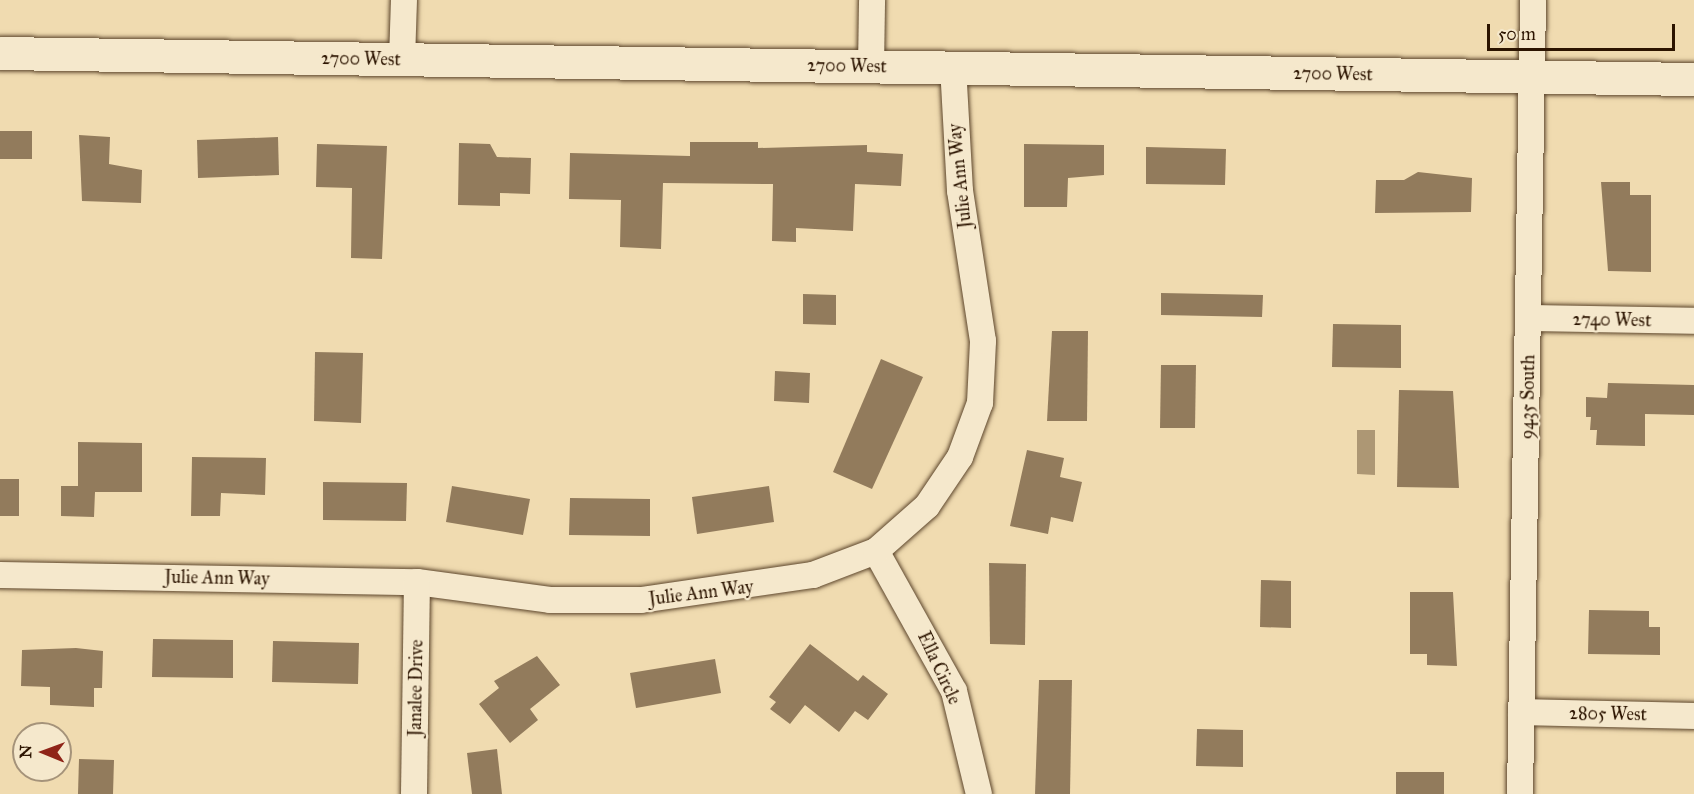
<!DOCTYPE html>
<style>
body{margin:0}
#map{position:relative;width:1694px;height:794px;overflow:hidden;background:#f0dbb0;font-family:"IM FELL Great Primer",serif}
div>[style]{position:absolute}
.water>*{inset:0;background:#ad9774}
.building>*{inset:0;background:#927b5c}
.roads{filter:drop-shadow(0 0 2px #5d462c) drop-shadow(0 0 2px #5d462c)}
.minor>*{height:26px;margin:-13px;padding:0 13px;transform-origin:13px;border-radius:13px;background:#f5e8cc}
.secondary>*{height:33px;margin:-16.5px;padding:0 16.5px;transform-origin:16.5px;border-radius:16.5px;background:#f5e8cc}
span{translate:-50% -50%;white-space:nowrap;text-align:center;line-height:1.15;-webkit-text-stroke:4.5px #f5e8cc;paint-order:stroke}
.street-label{font-size:18px;color:#2c1400}
.north{position:absolute;left:12px;top:722px;width:60px;height:60px;box-sizing:border-box;background:#f5e8cc;border:2px solid #a5937a;border-radius:50%;rotate:271deg;font-size:16px;font-weight:700;line-height:24px;text-align:center;color:#2c1400}
.north::after{content:'';display:block;margin:auto;width:21px;height:27px;background:#8f2418;clip-path:polygon(50% 0,100% 100%,50% 72%,0 100%)}
.scale{position:absolute;left:1487px;top:24px;width:188px;height:27px;box-sizing:border-box;border:3px solid #2c1400;border-top:0;padding-left:8px;font-size:18px;line-height:21px;white-space:nowrap;color:#2c1400;-webkit-text-stroke:4px #f5e8cc;paint-order:stroke}
</style>
<div id="map">
<div class="water">
<i style="clip-path:polygon(1357px 430px,1375px 430px,1375px 475px,1357px 474px)"></i>
</div>
<div class="building">
<i style="clip-path:polygon(0 131px,32px 131px,32px 159px,0 159px)"></i>
<i style="clip-path:polygon(79px 135px,110px 137px,109px 164px,142px 170px,141px 203px,82px 201px)"></i>
<i style="clip-path:polygon(278px 137px,279px 175px,198px 178px,197px 140px)"></i>
<i style="clip-path:polygon(690px 142px,758px 142px,758px 148px,867px 145px,867px 152px,903px 154px,901px 186px,855px 184px,853px 231px,796px 228px,796px 242px,772px 241px,773px 184px,663px 183px,661px 249px,620px 247px,621px 200px,569px 199px,570px 153px,690px 156px)"></i>
<i style="clip-path:polygon(459px 143px,490px 144px,497px 157px,531px 158px,530px 194px,500px 193px,500px 206px,458px 205px)"></i>
<i style="clip-path:polygon(317px 144px,387px 146px,382px 259px,351px 258px,352px 188px,316px 187px)"></i>
<i style="clip-path:polygon(1024px 144px,1104px 145px,1104px 175px,1068px 178px,1067px 207px,1024px 207px)"></i>
<i style="clip-path:polygon(1146px 147px,1226px 149px,1225px 185px,1146px 184px)"></i>
<i style="clip-path:polygon(1418px 172px,1472px 178px,1471px 212px,1375px 213px,1376px 180px,1404px 180px)"></i>
<i style="clip-path:polygon(1601px 182px,1630px 182px,1630px 195px,1651px 195px,1651px 272px,1608px 271px)"></i>
<i style="clip-path:polygon(1161px 293px,1263px 295px,1262px 317px,1161px 315px)"></i>
<i style="clip-path:polygon(803px 294px,836px 295px,836px 325px,803px 324px)"></i>
<i style="clip-path:polygon(1333px 324px,1401px 325px,1401px 368px,1332px 367px)"></i>
<i style="clip-path:polygon(1052px 331px,1088px 331px,1087px 421px,1047px 421px)"></i>
<i style="clip-path:polygon(315px 352px,363px 353px,361px 423px,314px 421px)"></i>
<i style="clip-path:polygon(881px 359px,923px 377px,872px 489px,833px 472px)"></i>
<i style="clip-path:polygon(1161px 365px,1196px 365px,1195px 428px,1160px 428px)"></i>
<i style="clip-path:polygon(775px 371px,810px 373px,809px 403px,774px 401px)"></i>
<i style="clip-path:polygon(1608px 383px,1694px 385px,1694px 415px,1645px 414px,1645px 446px,1596px 445px,1597px 430px,1590px 430px,1591px 417px,1586px 417px,1586px 397px,1607px 398px)"></i>
<i style="clip-path:polygon(1399px 390px,1453px 391px,1459px 488px,1397px 487px)"></i>
<i style="clip-path:polygon(78px 442px,142px 443px,142px 492px,95px 492px,94px 517px,61px 516px,61px 486px,78px 486px)"></i>
<i style="clip-path:polygon(1027px 450px,1064px 458px,1060px 477px,1082px 482px,1073px 522px,1051px 517px,1048px 534px,1010px 526px)"></i>
<i style="clip-path:polygon(192px 457px,266px 458px,265px 495px,221px 493px,220px 516px,191px 516px)"></i>
<i style="clip-path:polygon(0 479px,19px 479px,19px 516px,0 516px)"></i>
<i style="clip-path:polygon(323px 482px,407px 483px,406px 521px,323px 520px)"></i>
<i style="clip-path:polygon(452px 486px,530px 499px,523px 535px,446px 522px)"></i>
<i style="clip-path:polygon(769px 486px,774px 522px,697px 534px,692px 497px)"></i>
<i style="clip-path:polygon(570px 498px,650px 499px,650px 536px,569px 535px)"></i>
<i style="clip-path:polygon(989px 563px,1026px 564px,1025px 645px,990px 644px)"></i>
<i style="clip-path:polygon(1261px 580px,1291px 581px,1291px 628px,1260px 627px)"></i>
<i style="clip-path:polygon(1410px 592px,1453px 592px,1457px 666px,1427px 665px,1427px 654px,1410px 654px)"></i>
<i style="clip-path:polygon(1589px 610px,1649px 611px,1649px 627px,1660px 627px,1660px 655px,1588px 654px)"></i>
<i style="clip-path:polygon(153px 639px,233px 640px,233px 678px,152px 677px)"></i>
<i style="clip-path:polygon(273px 641px,359px 643px,358px 684px,272px 682px)"></i>
<i style="clip-path:polygon(810px 644px,858px 681px,863px 675px,888px 694px,868px 720px,855px 711px,839px 732px,805px 705px,790px 724px,770px 709px,776px 702px,769px 697px)"></i>
<i style="clip-path:polygon(76px 648px,103px 651px,102px 688px,94px 688px,94px 707px,50px 705px,50px 687px,21px 686px,22px 650px)"></i>
<i style="clip-path:polygon(537px 656px,560px 685px,530px 709px,538px 720px,510px 743px,479px 704px,499px 688px,494px 681px)"></i>
<i style="clip-path:polygon(715px 659px,721px 693px,636px 708px,630px 673px)"></i>
<i style="clip-path:polygon(1039px 680px,1072px 680px,1070px 794px,1035px 794px)"></i>
<i style="clip-path:polygon(1197px 729px,1243px 730px,1243px 767px,1196px 766px)"></i>
<i style="clip-path:polygon(497px 749px,502px 794px,472px 794px,467px 753px)"></i>
<i style="clip-path:polygon(79px 759px,114px 760px,113px 794px,78px 794px)"></i>
<i style="clip-path:polygon(1396px 772px,1444px 772px,1444px 794px,1396px 794px)"></i>
</div>
<div class="roads">
<div class="minor">
<i style="left:402px;top:60px;width:60px;rotate:-88.1deg"></i>
<i style="left:871px;top:67px;width:67px;rotate:-89.1deg"></i>
<i style="left:1529px;top:318px;width:165px;rotate:1deg"></i>
<i style="left:876px;top:551px;width:160px;rotate:60.9deg"></i>
<i style="left:954px;top:691px;width:106px;rotate:76.4deg"></i>
<i style="left:0;top:575px;width:417px;rotate:1deg"></i>
<i style="left:417px;top:582px;width:134px;rotate:7.7deg"></i>
<i style="left:550px;top:600px;width:91px"></i>
<i style="left:641px;top:600px;width:174px;rotate:-8.3deg"></i>
<i style="left:813px;top:575px;width:67px;rotate:-20.9deg"></i>
<i style="left:876px;top:551px;width:68px;rotate:-41.4deg"></i>
<i style="left:927px;top:506px;width:59px;rotate:-56deg"></i>
<i style="left:960px;top:457px;width:58px;rotate:-69.7deg"></i>
<i style="left:980px;top:403px;width:62px;rotate:-87.2deg"></i>
<i style="left:983px;top:341px;width:152px;rotate:-98.7deg"></i>
<i style="left:960px;top:191px;width:124px;rotate:-93.2deg"></i>
<i style="left:1521px;top:712px;width:173px;rotate:1.3deg"></i>
<i style="left:414px;top:794px;width:212px;rotate:-89.2deg"></i>
<i style="left:1520px;top:794px;width:794px;rotate:-89.06deg"></i>
</div>
<div class="secondary">
<i style="left:0;top:53px;width:1694px;rotate:0.88deg"></i>
</div>
</div>
<div class="street-label">
<span style="left:361px;top:59px;rotate:1deg">2700 West</span>
<span style="left:847px;top:66px;rotate:1deg">2700 West</span>
<span style="left:1333px;top:74px;rotate:1deg">2700 West</span>
<span style="left:960px;top:176px;rotate:-96deg">Julie Ann Way</span>
<span style="left:1612px;top:320px;rotate:1deg">2740 West</span>
<span style="left:1528px;top:397px;rotate:-89deg">9435 South</span>
<span style="left:217px;top:578px;rotate:1deg">Julie Ann Way</span>
<span style="left:701px;top:593px;rotate:-7deg">Julie Ann Way</span>
<span style="left:939px;top:668px;rotate:65deg">Ella Circle</span>
<span style="left:416px;top:688px;rotate:-89deg">Janalee Drive</span>
<span style="left:1608px;top:714px;rotate:1deg">2805 West</span>
</div>
<div class="north">N</div>
<div class="scale">50 m</div>
</div>
